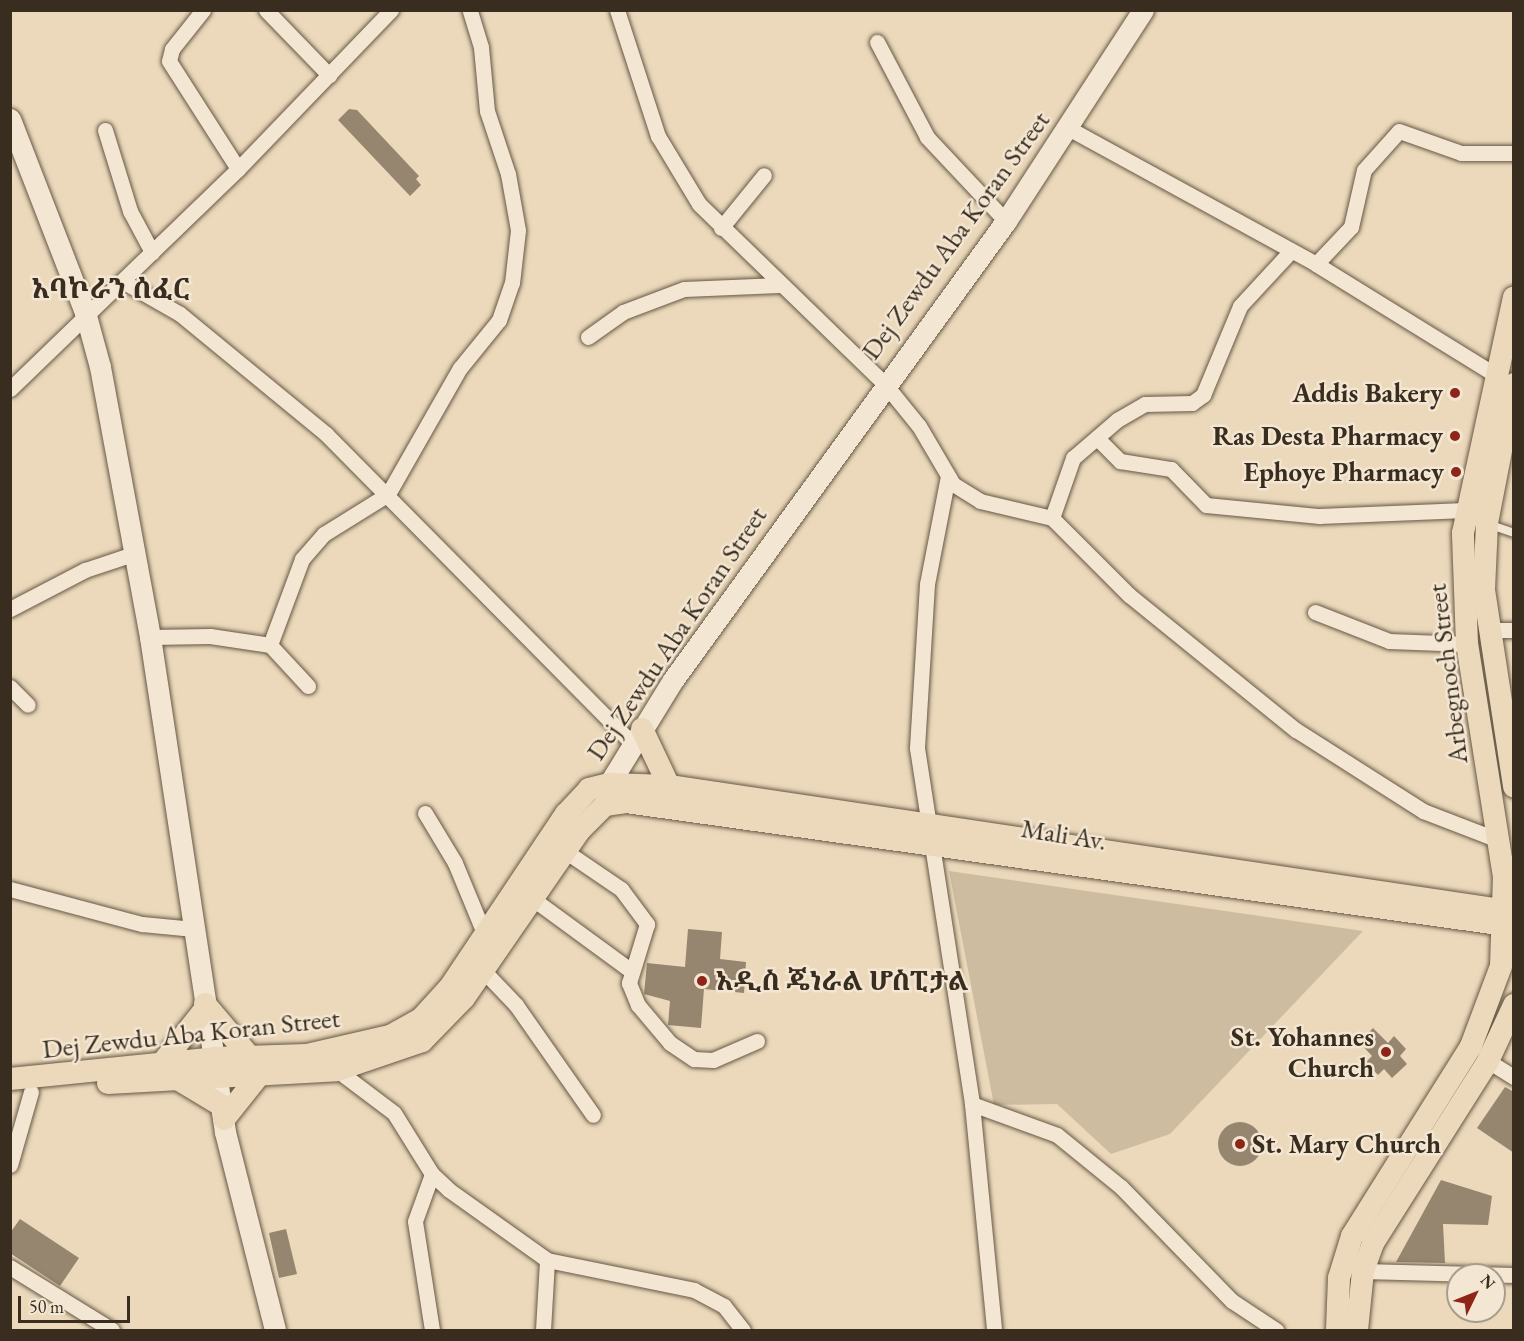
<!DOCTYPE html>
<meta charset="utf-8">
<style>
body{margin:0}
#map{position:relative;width:1524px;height:1341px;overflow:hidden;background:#ecd9bb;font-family:"EB Garamond","Noto Serif Ethiopic",serif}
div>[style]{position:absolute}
.green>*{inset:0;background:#cdbca0}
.building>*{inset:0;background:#968670}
.round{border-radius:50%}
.roads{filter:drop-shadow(0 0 2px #655845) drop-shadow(0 0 2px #655845)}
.lane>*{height:8px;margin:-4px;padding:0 4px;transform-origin:4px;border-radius:4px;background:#f3e6d3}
.street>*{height:15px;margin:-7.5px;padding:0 7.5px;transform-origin:7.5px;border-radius:7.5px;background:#f3e6d3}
.secondary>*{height:21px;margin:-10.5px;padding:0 10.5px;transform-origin:10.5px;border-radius:10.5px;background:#f3e6d3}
.primary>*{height:22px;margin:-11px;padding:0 11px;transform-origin:11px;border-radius:11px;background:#ecd9bb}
.dots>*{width:16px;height:16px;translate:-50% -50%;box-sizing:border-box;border:3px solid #f3e6d3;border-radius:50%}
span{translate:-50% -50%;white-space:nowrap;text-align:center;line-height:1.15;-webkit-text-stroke:5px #f3e6d3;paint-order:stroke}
.street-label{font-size:27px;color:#382d1e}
.poi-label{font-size:27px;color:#382d1e;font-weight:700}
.right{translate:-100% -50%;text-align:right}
.left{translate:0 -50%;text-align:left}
.neighbourhood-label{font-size:28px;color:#382d1e;font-weight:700}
.frame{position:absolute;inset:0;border:12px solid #382d1e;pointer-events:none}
.north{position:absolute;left:1446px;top:1263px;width:60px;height:60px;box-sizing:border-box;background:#f3e6d3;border:2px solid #a89c8b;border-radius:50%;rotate:47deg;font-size:16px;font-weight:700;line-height:24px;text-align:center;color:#382d1e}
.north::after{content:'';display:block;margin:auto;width:21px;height:27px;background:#8f2418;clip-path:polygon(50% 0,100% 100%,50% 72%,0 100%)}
.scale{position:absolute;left:18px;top:1296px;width:112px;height:27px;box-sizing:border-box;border:3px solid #382d1e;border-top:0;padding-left:8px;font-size:18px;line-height:21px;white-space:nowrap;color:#382d1e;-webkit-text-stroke:4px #f3e6d3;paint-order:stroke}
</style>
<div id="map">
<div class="green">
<i style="clip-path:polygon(949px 871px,1363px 931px,1170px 1134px,1111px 1154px,1057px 1104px,994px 1105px)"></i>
</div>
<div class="building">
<i style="clip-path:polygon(349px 109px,357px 110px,419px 176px,416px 179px,421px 185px,410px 196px,338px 120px)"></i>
<i style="clip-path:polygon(688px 929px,722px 932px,720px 959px,746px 962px,744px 993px,704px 989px,701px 1028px,668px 1025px,670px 1001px,644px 994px,647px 963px,685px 967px)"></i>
<i style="clip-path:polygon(1373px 1028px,1388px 1043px,1394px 1036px,1406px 1049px,1400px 1056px,1407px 1064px,1392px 1078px,1384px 1069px,1378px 1075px,1366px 1062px,1372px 1056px,1359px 1042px)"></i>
<i style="clip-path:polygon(1505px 1087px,1514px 1092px,1514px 1153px,1477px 1128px)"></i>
<i class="round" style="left:1218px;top:1122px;width:44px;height:44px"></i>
<i style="clip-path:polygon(1441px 1180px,1492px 1196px,1488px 1225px,1443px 1224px,1445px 1263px,1396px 1262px)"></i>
<i style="clip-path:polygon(20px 1219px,79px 1258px,60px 1286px,10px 1253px,10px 1233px)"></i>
<i style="clip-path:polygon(286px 1229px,297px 1274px,279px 1278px,269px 1233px)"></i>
</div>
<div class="roads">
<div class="lane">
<i style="left:1491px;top:525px;width:24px;rotate:19deg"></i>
</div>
<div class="street">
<i style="left:203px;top:10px;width:50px;rotate:128.5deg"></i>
<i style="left:172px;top:49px;width:12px;rotate:104deg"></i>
<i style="left:169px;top:61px;width:128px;rotate:57.4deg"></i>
<i style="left:266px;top:10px;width:91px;rotate:45.9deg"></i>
<i style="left:617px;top:10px;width:133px;rotate:72deg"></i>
<i style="left:658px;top:136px;width:79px;rotate:58.9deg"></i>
<i style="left:699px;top:204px;width:257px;rotate:44.1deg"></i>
<i style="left:884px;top:383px;width:55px;rotate:50.9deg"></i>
<i style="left:919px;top:426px;width:67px;rotate:59.6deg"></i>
<i style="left:953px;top:484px;width:32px;rotate:32deg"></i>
<i style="left:980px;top:501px;width:74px;rotate:13.3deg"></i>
<i style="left:1052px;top:518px;width:109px;rotate:45deg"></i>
<i style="left:1129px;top:595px;width:215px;rotate:39deg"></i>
<i style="left:1296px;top:730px;width:151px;rotate:32.5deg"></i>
<i style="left:1423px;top:811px;width:80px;rotate:21.1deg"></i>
<i style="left:877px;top:42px;width:107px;rotate:62.2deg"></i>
<i style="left:927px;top:137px;width:115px;rotate:46.8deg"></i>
<i style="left:1068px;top:128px;width:283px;rotate:28.7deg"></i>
<i style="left:1316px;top:264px;width:209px;rotate:31.7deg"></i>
<i style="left:105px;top:130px;width:85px;rotate:72.8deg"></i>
<i style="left:130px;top:211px;width:47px;rotate:61.8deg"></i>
<i style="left:721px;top:228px;width:68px;rotate:-50.9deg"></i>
<i style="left:1316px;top:264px;width:51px;rotate:-46.6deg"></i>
<i style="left:1351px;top:227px;width:58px;rotate:-77.2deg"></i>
<i style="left:1364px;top:170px;width:52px;rotate:-48.1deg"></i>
<i style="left:1399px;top:131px;width:66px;rotate:19.5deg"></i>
<i style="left:1461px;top:153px;width:53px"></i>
<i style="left:124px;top:282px;width:64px;rotate:29.7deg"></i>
<i style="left:180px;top:314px;width:189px;rotate:39.4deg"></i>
<i style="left:326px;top:434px;width:436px;rotate:45.3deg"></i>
<i style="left:588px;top:337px;width:43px;rotate:-35.5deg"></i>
<i style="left:623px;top:312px;width:65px;rotate:-20.7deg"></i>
<i style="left:684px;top:289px;width:95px;rotate:-2.4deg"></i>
<i style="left:10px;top:389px;width:317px;rotate:-44deg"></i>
<i style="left:238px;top:169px;width:221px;rotate:-46.1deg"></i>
<i style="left:1097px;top:438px;width:33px;rotate:45deg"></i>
<i style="left:1120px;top:461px;width:52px;rotate:8.9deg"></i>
<i style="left:1171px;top:469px;width:50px;rotate:45.8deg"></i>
<i style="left:1206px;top:505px;width:114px;rotate:5.6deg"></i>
<i style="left:1319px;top:516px;width:146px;rotate:-2.4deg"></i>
<i style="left:948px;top:476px;width:110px;rotate:101deg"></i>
<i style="left:927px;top:584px;width:164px;rotate:93.5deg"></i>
<i style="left:917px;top:748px;width:360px;rotate:81.2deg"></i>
<i style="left:972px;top:1104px;width:227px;rotate:84.4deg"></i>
<i style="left:1052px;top:518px;width:64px;rotate:-70.7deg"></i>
<i style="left:1073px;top:458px;width:58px;rotate:-40.8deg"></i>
<i style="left:1117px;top:420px;width:32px;rotate:-30deg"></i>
<i style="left:1145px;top:404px;width:47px;rotate:-1.2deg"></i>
<i style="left:1192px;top:403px;width:14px;rotate:-36deg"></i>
<i style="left:1203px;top:395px;width:96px;rotate:-67.4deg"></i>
<i style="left:1240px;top:306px;width:75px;rotate:-47.2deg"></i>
<i style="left:10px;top:609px;width:85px;rotate:-27.5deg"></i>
<i style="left:85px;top:570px;width:51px;rotate:-18.4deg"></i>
<i style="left:1315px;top:612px;width:79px;rotate:21.4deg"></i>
<i style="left:1389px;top:641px;width:78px;rotate:2.2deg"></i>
<i style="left:1489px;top:630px;width:25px"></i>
<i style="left:150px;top:637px;width:60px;rotate:-1deg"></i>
<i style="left:210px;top:636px;width:61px;rotate:8.5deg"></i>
<i style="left:270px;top:645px;width:56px;rotate:47.2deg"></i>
<i style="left:270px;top:645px;width:92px;rotate:-69.6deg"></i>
<i style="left:302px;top:559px;width:33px;rotate:-49deg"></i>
<i style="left:324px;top:534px;width:75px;rotate:-32deg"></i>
<i style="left:388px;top:494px;width:145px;rotate:-60.3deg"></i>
<i style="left:460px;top:368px;width:62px;rotate:-50.9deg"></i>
<i style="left:499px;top:320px;width:39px;rotate:-71deg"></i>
<i style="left:512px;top:283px;width:53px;rotate:-83.5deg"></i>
<i style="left:518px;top:230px;width:57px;rotate:-100.1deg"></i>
<i style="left:508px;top:174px;width:66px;rotate:-108.4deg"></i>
<i style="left:487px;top:111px;width:64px;rotate:-95.4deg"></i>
<i style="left:481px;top:47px;width:39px;rotate:-107deg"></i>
<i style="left:10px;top:687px;width:25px;rotate:45deg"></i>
<i style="left:425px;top:813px;width:58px;rotate:59deg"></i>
<i style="left:455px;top:863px;width:81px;rotate:67.5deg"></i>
<i style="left:565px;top:851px;width:68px;rotate:34.2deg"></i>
<i style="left:621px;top:889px;width:44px;rotate:53.4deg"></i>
<i style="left:647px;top:924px;width:62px;rotate:107deg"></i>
<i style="left:629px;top:983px;width:24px;rotate:68deg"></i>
<i style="left:638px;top:1005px;width:50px;rotate:49.9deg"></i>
<i style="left:670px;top:1043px;width:29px;rotate:34deg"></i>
<i style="left:694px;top:1059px;width:19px;rotate:3deg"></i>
<i style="left:713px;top:1060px;width:48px;rotate:-23.4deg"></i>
<i style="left:10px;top:889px;width:137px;rotate:14.9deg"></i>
<i style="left:142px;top:924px;width:52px;rotate:5.5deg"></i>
<i style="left:533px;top:899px;width:120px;rotate:36.2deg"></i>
<i style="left:477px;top:964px;width:57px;rotate:46.4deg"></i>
<i style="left:516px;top:1005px;width:134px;rotate:55deg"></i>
<i style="left:1488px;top:1061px;width:31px;rotate:32deg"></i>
<i style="left:337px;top:1070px;width:71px;rotate:37deg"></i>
<i style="left:394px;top:1113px;width:72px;rotate:58.1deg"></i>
<i style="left:432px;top:1174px;width:23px;rotate:43deg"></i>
<i style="left:449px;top:1190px;width:120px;rotate:35.5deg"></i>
<i style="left:547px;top:1260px;width:150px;rotate:11.5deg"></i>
<i style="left:694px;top:1290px;width:34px;rotate:28deg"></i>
<i style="left:724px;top:1306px;width:31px;rotate:52deg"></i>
<i style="left:972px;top:1104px;width:90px;rotate:20deg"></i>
<i style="left:1057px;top:1135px;width:82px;rotate:39.1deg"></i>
<i style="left:1121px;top:1187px;width:159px;rotate:45.8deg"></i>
<i style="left:1232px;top:1301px;width:53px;rotate:33.4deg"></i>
<i style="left:10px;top:1165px;width:76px;rotate:-74deg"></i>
<i style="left:10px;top:1267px;width:120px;rotate:31.7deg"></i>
<i style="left:1363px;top:1271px;width:151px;rotate:1.5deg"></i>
<i style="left:432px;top:1330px;width:110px;rotate:-98.9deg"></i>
<i style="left:415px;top:1221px;width:50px;rotate:-70.1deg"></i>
<i style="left:543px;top:1330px;width:70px;rotate:-86.7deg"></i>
</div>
<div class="secondary">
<i style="left:10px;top:119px;width:207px;rotate:68.8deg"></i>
<i style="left:85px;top:312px;width:57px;rotate:74.7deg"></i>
<i style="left:100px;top:367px;width:275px;rotate:79.5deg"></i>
<i style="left:150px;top:637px;width:501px;rotate:81.38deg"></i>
<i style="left:225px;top:1132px;width:204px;rotate:75.8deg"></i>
<i style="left:606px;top:799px;width:15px;rotate:-79deg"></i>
<i style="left:609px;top:784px;width:122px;rotate:-58.4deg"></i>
<i style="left:673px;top:680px;width:567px;rotate:-54.04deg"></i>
<i style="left:1006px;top:221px;width:252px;rotate:-57deg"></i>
</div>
<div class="primary">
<i style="left:1514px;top:384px;width:142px;rotate:101deg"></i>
<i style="left:1487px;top:523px;width:67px;rotate:92.6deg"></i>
<i style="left:1484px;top:590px;width:199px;rotate:81.3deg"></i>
<i style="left:642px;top:729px;width:63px;rotate:64.7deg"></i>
<i style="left:205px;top:1004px;width:70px;rotate:49.7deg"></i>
<i style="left:163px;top:1062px;width:68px;rotate:-51.6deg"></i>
<i style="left:176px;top:1078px;width:52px;rotate:31deg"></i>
<i style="left:10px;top:1079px;width:206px;rotate:-5.8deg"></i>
<i style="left:215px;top:1058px;width:92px;rotate:-1.9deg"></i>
<i style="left:307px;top:1055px;width:85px;rotate:-12.9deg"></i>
<i style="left:390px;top:1036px;width:35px;rotate:-29deg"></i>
<i style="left:421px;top:1019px;width:43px;rotate:-47.8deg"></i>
<i style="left:450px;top:987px;width:208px;rotate:-56.2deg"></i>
<i style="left:566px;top:814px;width:34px;rotate:-47deg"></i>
<i style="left:589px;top:789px;width:21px;rotate:-14deg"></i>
<i style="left:609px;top:784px;width:60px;rotate:1.9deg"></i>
<i style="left:669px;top:786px;width:854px;rotate:8.48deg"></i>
<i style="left:108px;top:1083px;width:229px;rotate:-3.2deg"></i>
<i style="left:337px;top:1070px;width:90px;rotate:-18.8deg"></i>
<i style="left:422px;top:1041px;width:60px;rotate:-45.7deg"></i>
<i style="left:464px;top:998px;width:204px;rotate:-55.4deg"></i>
<i style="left:580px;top:830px;width:35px;rotate:-45deg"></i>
<i style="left:605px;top:805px;width:21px;rotate:-8deg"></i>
<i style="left:626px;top:802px;width:889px;rotate:7.96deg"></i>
<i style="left:224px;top:1119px;width:58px;rotate:-51.3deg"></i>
<i style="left:1337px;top:1330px;width:52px;rotate:-87.8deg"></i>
<i style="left:1339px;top:1278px;width:44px;rotate:-72.8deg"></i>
<i style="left:1352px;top:1236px;width:224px;rotate:-57.9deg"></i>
<i style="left:1471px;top:1046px;width:85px;rotate:-69.4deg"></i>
<i style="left:1501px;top:966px;width:89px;rotate:-88.1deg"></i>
<i style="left:1504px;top:877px;width:236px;rotate:-99deg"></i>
<i style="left:1467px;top:644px;width:111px;rotate:-92.1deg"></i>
<i style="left:1463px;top:533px;width:241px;rotate:-77.8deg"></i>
<i style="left:1357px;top:1330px;width:59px;rotate:-84.2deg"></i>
<i style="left:1363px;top:1271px;width:30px;rotate:-70deg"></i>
<i style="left:1373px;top:1243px;width:215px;rotate:-57.7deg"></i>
<i style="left:1488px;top:1061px;width:62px;rotate:-65.1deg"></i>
</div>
</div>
<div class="dots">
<i style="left:1455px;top:393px;background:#8f2418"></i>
<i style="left:1455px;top:436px;background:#8f2418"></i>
<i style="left:1456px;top:472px;background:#8f2418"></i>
<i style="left:702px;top:981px;background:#8f2418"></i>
<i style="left:1386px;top:1052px;background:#8f2418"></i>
<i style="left:1240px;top:1144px;background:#8f2418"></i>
</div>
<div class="street-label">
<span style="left:955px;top:235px;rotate:-54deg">Dej Zewdu Aba Koran Street</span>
<span style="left:676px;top:633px;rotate:-56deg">Dej Zewdu Aba Koran Street</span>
<span style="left:1447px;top:674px;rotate:-97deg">Arbegnoch Street</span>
<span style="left:1064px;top:834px;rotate:9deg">Mali Av.</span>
<span style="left:191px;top:1033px;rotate:-6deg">Dej Zewdu Aba Koran Street</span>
</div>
<div class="poi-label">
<span class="right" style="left:1443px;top:393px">Addis Bakery</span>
<span class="right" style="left:1443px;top:436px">Ras Desta Pharmacy</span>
<span class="right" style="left:1444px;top:472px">Ephoye Pharmacy</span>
<span class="left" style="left:716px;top:981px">አዲስ ጄነራል ሆስፒታል</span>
<span class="right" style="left:1374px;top:1052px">St. Yohannes<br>Church</span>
<span class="left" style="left:1252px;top:1144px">St. Mary Church</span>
</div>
<div class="neighbourhood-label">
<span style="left:111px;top:288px">አባኮራን ሰፈር</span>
</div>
<div class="frame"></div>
<div class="north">N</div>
<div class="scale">50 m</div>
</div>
